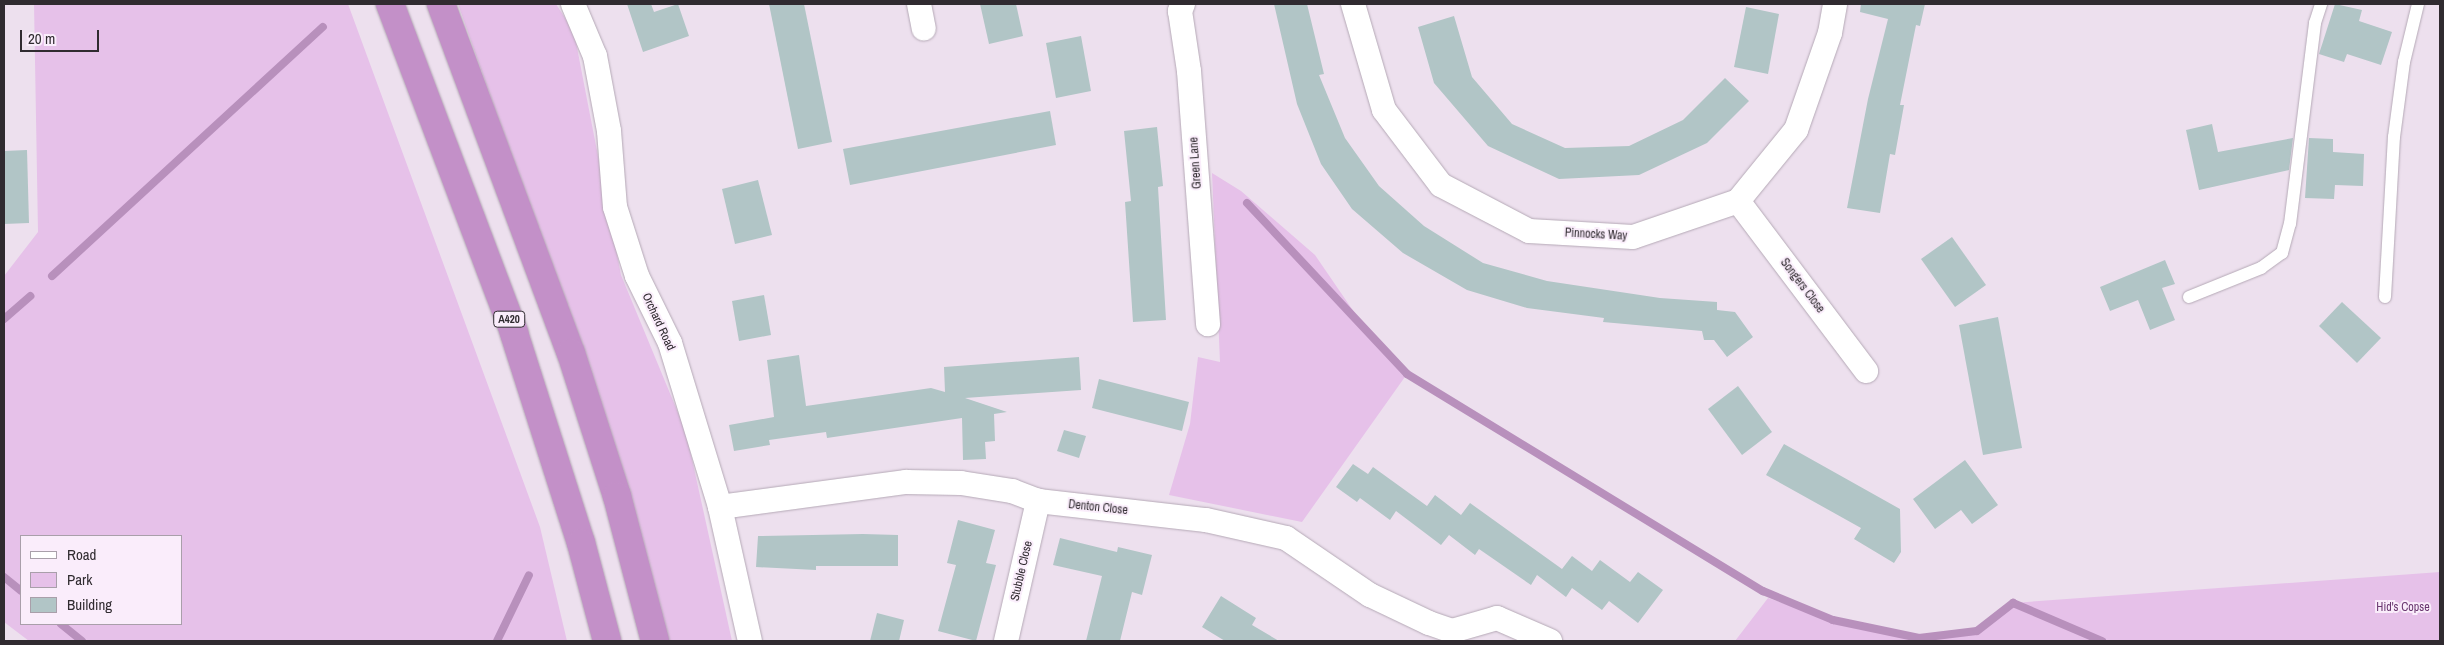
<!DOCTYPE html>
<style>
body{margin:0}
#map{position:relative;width:2444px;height:645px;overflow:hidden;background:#ede0ee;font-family:"Archivo Narrow",sans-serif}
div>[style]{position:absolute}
.green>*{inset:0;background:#e6c1e9}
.stream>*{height:8px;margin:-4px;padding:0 4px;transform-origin:4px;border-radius:4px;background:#b890bc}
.building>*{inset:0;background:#b1c5c6}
.roads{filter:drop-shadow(0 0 1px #b5a9b6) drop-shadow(0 0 1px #b5a9b6)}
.service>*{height:12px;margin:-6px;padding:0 6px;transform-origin:6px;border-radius:6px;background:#fff}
.minor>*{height:24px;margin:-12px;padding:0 12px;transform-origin:12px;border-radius:12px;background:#fff}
.trunk>*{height:28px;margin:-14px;padding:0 14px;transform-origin:14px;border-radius:14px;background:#c390c8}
span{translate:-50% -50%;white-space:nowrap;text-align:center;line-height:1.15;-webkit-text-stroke:4px #faedfb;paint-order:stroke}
.shield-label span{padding:1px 4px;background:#faedfb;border:1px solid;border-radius:4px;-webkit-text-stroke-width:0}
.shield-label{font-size:11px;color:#302b30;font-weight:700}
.street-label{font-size:12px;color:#302b30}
.park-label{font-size:12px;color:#69366f}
.frame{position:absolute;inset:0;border:5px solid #302b30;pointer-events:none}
.legend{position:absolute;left:20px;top:535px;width:162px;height:90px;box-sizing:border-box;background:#faedfb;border:1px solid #a99faa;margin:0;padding:6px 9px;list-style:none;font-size:15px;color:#302b30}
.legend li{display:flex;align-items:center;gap:10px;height:25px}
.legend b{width:25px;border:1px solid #a99faa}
.scale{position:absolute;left:20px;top:30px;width:79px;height:22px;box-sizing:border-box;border:2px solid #302b30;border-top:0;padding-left:6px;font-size:15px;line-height:18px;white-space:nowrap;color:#302b30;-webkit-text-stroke:4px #faedfb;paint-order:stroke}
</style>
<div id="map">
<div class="green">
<i style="clip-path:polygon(evenodd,34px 4px,348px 4px,540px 527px,567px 641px,29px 641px,4px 622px,4px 276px,38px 232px,34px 4px,21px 536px,181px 536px,181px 624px,21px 624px,21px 536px)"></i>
<i style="clip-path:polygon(458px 4px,556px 4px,574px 32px,621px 275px,686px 432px,732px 641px,668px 641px,620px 464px)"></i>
<i style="clip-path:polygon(1212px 173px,1241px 191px,1315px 255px,1365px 328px,1407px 374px,1302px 522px,1169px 495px,1190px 424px,1198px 357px,1220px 362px)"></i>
<i style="clip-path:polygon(2440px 572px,2440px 641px,1735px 641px,1768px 598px,1833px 620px,1919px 638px,1977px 631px,2013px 603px)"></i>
</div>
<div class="stream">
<i style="left:1247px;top:203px;width:234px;rotate:46.9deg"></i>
<i style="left:1407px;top:374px;width:417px;rotate:31.4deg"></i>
<i style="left:1763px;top:591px;width:76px;rotate:22.5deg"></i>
<i style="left:1833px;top:620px;width:88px;rotate:11.8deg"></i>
<i style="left:1919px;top:638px;width:58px;rotate:-6.9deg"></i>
<i style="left:1977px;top:631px;width:46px;rotate:-37.9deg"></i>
<i style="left:2013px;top:603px;width:97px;rotate:23.1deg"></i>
<i style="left:52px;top:276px;width:368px;rotate:-42.6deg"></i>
<i style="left:4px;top:319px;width:35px;rotate:-41deg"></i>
<i style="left:4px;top:577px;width:22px;rotate:39deg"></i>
<i style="left:61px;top:624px;width:27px;rotate:39deg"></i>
<i style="left:497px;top:641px;width:73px;rotate:-64.1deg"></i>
</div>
<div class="building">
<i style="clip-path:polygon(627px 4px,651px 4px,654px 12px,678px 4px,689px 36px,643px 52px)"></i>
<i style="clip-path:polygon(769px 4px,804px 4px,832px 142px,798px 149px)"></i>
<i style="clip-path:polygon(980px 4px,1016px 4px,1023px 36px,989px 44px)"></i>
<i style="clip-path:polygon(1274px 4px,1307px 4px,1324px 74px,1319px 75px,1345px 138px,1379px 186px,1424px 226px,1483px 263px,1547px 281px,1660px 298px,1717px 302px,1717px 310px,1735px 312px,1753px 337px,1727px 357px,1714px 340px,1704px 340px,1702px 331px,1603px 322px,1604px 318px,1527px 308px,1467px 290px,1403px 253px,1352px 209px,1321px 164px,1297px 104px)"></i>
<i style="clip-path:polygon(1861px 4px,1925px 4px,1920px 26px,1916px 25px,1900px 105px,1904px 105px,1895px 155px,1890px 154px,1880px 213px,1847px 208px,1868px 99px,1888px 19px,1860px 12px)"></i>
<i style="clip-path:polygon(2335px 4px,2362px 10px,2359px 21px,2392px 32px,2381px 65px,2347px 54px,2344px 62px,2319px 54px)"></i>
<i style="clip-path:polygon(1746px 7px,1779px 14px,1768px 74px,1734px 67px)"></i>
<i style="clip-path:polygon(1454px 16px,1472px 77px,1512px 124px,1565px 148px,1629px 146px,1683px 120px,1725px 78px,1749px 101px,1707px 143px,1639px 175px,1559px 179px,1488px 146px,1434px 83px,1418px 27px)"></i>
<i style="clip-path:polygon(1081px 36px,1091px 91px,1056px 98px,1046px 43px)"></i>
<i style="clip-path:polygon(1050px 111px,1056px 145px,850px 185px,843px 149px)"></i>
<i style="clip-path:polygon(2212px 124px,2218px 152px,2293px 138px,2289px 170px,2199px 190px,2186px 130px)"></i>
<i style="clip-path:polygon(1157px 127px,1163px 186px,1158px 187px,1166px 320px,1133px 322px,1125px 202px,1131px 201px,1124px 131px)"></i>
<i style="clip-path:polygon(2309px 138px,2333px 139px,2333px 152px,2364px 154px,2363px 186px,2335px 185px,2334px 199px,2305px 198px)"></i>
<i style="clip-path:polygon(27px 150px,29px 223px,4px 224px,4px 151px)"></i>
<i style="clip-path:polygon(758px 180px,772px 235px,735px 244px,722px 189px)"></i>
<i style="clip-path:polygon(1952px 237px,1986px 285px,1955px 307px,1921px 259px)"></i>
<i style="clip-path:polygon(2165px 260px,2175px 284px,2162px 288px,2175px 320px,2150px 330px,2138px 300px,2110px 311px,2100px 287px)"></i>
<i style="clip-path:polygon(764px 295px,771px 335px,739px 341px,732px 301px)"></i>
<i style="clip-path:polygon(2342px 302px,2381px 338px,2357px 363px,2319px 326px)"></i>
<i style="clip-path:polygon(1998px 317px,2022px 448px,1983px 455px,1959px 325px)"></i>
<i style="clip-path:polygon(799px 355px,806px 406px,931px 388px,945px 392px,944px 367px,1079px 357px,1081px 390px,965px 398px,1007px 412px,994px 414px,995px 441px,985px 442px,986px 459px,963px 460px,962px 418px,827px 438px,826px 432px,769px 440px,770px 445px,734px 451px,729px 425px,774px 417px,767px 360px)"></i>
<i style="clip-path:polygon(1099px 379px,1189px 402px,1182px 431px,1092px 408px)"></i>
<i style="clip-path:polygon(1738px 386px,1772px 432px,1742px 455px,1708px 409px)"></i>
<i style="clip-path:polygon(1064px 430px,1086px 436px,1079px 458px,1057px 451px)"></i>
<i style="clip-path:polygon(1784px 444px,1900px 509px,1901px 552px,1894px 563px,1854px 539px,1861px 528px,1766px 475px)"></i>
<i style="clip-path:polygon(1965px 460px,1998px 505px,1972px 524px,1961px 510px,1935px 529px,1913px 499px)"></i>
<i style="clip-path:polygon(1353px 464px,1368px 474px,1373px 467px,1427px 506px,1435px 495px,1461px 515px,1470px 503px,1562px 569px,1572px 556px,1592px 571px,1600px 560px,1630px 582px,1638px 572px,1663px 590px,1638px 623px,1609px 601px,1602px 610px,1572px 588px,1566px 597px,1537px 575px,1531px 585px,1479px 549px,1475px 555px,1449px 535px,1441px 545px,1396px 511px,1390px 520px,1360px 498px,1357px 502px,1336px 487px)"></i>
<i style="clip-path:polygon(958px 520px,995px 530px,986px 563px,996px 565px,976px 641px,938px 631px,956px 565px,947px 563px)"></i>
<i style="clip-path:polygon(863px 534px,898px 535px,898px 566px,816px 566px,816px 570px,756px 567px,758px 536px)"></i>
<i style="clip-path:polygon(1060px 538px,1117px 552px,1118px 547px,1152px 555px,1142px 595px,1132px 592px,1120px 641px,1086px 641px,1102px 576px,1053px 565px)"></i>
<i style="clip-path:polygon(1221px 596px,1256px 618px,1252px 625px,1279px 641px,1225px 641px,1202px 627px)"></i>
<i style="clip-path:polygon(877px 613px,904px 620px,899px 641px,870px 641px)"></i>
</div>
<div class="roads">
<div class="service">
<i style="left:2189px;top:297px;width:78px;rotate:-21.9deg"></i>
<i style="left:2261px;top:268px;width:26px;rotate:-36deg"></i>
<i style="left:2282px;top:253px;width:30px;rotate:-75deg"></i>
<i style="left:2290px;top:224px;width:203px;rotate:-82.9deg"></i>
<i style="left:2315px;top:23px;width:20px;rotate:-72deg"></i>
<i style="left:2385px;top:297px;width:160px;rotate:-86.8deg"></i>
<i style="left:2394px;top:137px;width:76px;rotate:-82.4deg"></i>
<i style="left:2404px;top:62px;width:60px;rotate:-76.4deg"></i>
</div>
<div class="minor">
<i style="left:573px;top:4px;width:56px;rotate:67.1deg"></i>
<i style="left:595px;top:56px;width:76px;rotate:79.4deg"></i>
<i style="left:609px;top:131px;width:76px;rotate:85.5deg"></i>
<i style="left:615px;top:207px;width:72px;rotate:72.3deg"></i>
<i style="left:637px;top:276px;width:75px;rotate:63.8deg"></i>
<i style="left:670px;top:343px;width:171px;rotate:73deg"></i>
<i style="left:720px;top:507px;width:137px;rotate:77.4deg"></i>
<i style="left:919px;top:4px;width:25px;rotate:79deg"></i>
<i style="left:1183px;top:4px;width:8px;rotate:113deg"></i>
<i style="left:1180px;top:11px;width:61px;rotate:81.5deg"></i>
<i style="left:1189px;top:71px;width:254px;rotate:85.7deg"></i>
<i style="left:1353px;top:4px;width:110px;rotate:73.7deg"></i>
<i style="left:1384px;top:110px;width:94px;rotate:52.8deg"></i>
<i style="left:1441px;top:185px;width:99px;rotate:27.6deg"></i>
<i style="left:1529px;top:231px;width:104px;rotate:3.3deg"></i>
<i style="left:1633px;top:237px;width:111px;rotate:-18.9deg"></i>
<i style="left:1738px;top:201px;width:92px;rotate:-50.8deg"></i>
<i style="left:1796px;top:130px;width:103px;rotate:-70.7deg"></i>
<i style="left:1830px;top:33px;width:29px;rotate:-80deg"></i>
<i style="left:1738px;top:201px;width:213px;rotate:53deg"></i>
<i style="left:720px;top:507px;width:188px;rotate:-7.7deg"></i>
<i style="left:906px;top:482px;width:55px;rotate:1deg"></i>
<i style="left:961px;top:483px;width:52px;rotate:8.9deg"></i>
<i style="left:1012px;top:491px;width:28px;rotate:21deg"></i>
<i style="left:1038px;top:501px;width:169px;rotate:6.5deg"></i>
<i style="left:1206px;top:520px;width:82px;rotate:12.7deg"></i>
<i style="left:1286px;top:538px;width:102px;rotate:34.2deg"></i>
<i style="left:1370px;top:595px;width:65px;rotate:25.4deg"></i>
<i style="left:1429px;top:623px;width:24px;rotate:19deg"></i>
<i style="left:1452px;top:631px;width:47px;rotate:-16.1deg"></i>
<i style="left:1497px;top:618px;width:58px;rotate:23.5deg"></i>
<i style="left:1006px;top:641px;width:144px;rotate:-77.1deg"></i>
</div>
<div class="trunk">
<i style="left:390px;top:4px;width:352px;rotate:69.3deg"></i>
<i style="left:514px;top:333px;width:220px;rotate:72.3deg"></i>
<i style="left:581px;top:543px;width:101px;rotate:75.1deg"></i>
<i style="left:441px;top:4px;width:372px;rotate:69.6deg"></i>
<i style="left:571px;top:353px;width:150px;rotate:72.2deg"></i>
<i style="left:617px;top:496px;width:150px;rotate:75.3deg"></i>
</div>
</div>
<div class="shield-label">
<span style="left:509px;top:319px">A420</span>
</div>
<div class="street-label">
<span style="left:1196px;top:163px;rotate:-94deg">Green Lane</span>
<span style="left:1596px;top:235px;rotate:3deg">Pinnocks Way</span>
<span style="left:1802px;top:286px;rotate:53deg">Songers Close</span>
<span style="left:658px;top:322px;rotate:65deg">Orchard Road</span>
<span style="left:1098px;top:508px;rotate:6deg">Denton Close</span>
<span style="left:1022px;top:571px;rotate:-77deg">Stubble Close</span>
</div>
<div class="park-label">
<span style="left:2403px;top:608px">Hid's Copse</span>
</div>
<div class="frame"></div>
<ul class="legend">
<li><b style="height:6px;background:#fff"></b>Road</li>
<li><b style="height:14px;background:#e6c1e9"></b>Park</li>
<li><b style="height:14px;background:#b1c5c6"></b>Building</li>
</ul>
<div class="scale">20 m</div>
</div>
